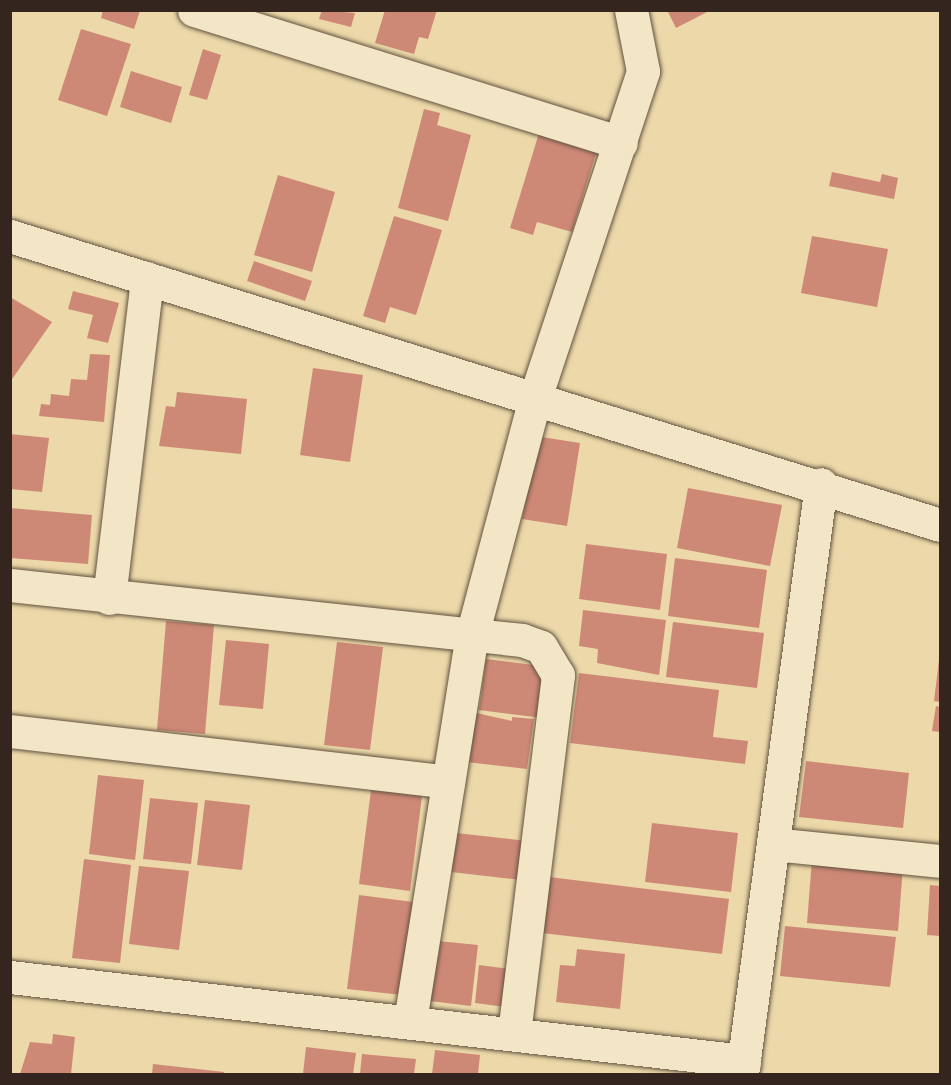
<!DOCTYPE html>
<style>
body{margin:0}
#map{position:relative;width:951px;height:1085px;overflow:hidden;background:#ecd8a8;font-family:Alegreya,serif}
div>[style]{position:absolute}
.building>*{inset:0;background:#ce8976}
.roads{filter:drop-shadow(0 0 2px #625241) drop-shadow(0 0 2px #625241)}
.minor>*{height:33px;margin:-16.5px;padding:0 16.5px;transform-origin:16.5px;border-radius:16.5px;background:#f3e6c6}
span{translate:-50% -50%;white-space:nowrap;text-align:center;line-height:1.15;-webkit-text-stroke:6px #f3e6c6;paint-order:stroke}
.frame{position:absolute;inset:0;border:12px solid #34251f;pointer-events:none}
</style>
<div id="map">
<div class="building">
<i style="clip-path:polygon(103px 10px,139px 10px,140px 11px,134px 29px,101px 18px)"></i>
<i style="clip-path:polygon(322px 10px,355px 13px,351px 27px,319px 19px)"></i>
<i style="clip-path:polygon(385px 10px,437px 10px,428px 39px,419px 37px,414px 54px,375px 43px)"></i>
<i style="clip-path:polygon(667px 10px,711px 10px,676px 28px)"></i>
<i style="clip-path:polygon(81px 29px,131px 44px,107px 116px,58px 100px)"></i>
<i style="clip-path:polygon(203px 49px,221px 55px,207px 100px,189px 95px)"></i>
<i style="clip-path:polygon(131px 71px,182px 87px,171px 123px,120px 107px)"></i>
<i style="clip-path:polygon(424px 109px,440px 113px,437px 125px,471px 135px,448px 221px,398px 208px)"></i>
<i style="clip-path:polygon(539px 133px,597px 150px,572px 232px,537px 222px,533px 235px,510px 228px)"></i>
<i style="clip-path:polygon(832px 172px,880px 182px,882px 174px,898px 178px,894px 199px,829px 186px)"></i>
<i style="clip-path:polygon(278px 175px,335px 192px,312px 272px,254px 255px)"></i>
<i style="clip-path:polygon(394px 216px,442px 230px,416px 315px,390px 307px,385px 323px,363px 316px)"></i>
<i style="clip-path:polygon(812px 236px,888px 249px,877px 307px,801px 293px)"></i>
<i style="clip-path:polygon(254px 261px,312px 281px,305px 301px,247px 281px)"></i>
<i style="clip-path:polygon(73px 291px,119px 303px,108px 343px,87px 338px,93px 315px,68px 309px)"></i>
<i style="clip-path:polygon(10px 297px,52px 322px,10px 382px)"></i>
<i style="clip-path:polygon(90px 354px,110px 355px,104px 422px,39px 416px,41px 404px,50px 405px,51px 394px,69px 396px,71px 379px,87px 380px)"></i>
<i style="clip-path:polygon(313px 368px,363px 375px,350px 462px,300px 455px)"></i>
<i style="clip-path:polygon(177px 392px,247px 399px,241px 454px,159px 446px,166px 406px,175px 407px)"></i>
<i style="clip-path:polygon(10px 434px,49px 438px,42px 492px,10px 489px)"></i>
<i style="clip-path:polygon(535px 436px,580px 443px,567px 526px,522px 519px)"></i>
<i style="clip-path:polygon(688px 488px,782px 505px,770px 566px,677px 548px)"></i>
<i style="clip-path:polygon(10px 508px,92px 515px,88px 564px,10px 558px)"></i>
<i style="clip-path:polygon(586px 544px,667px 554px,660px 610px,579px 599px)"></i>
<i style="clip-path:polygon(675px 558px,767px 570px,759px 628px,668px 616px)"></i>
<i style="clip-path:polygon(583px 610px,666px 620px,659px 675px,597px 663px,598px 649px,579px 646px)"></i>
<i style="clip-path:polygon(166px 621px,214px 625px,205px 734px,157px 730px)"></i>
<i style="clip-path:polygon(673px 622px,764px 633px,757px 688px,666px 677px)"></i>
<i style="clip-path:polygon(226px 640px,269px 644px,263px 709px,219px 705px)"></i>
<i style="clip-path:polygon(337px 642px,383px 647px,370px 750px,324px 745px)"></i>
<i style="clip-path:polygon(486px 659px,549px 667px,543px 718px,479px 710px)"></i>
<i style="clip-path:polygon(939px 660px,940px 661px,940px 702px,934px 701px)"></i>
<i style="clip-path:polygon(579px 673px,719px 690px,713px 737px,748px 741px,745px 764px,570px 743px)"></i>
<i style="clip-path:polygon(936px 706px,940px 707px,940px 732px,932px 731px)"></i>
<i style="clip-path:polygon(472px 712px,512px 721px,512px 717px,534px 719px,527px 769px,466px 762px)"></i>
<i style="clip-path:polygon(806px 761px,909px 773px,903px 828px,799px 817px)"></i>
<i style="clip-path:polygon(98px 775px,144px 780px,135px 860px,89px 854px)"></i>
<i style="clip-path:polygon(371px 790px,422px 796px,410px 891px,359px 884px)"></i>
<i style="clip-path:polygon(150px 798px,198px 803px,191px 864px,143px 859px)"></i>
<i style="clip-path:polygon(205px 800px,250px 805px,242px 870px,197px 865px)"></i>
<i style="clip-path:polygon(652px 823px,738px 833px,731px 892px,645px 882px)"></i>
<i style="clip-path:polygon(456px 833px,527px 841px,522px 880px,451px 872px)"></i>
<i style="clip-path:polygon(84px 859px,131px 865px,120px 963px,72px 958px)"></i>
<i style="clip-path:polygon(812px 859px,903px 866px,898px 931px,807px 923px)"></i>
<i style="clip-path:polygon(139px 866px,189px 871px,179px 950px,129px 944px)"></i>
<i style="clip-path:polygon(549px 877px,729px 899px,722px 954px,542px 933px)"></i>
<i style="clip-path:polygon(930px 885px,940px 886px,940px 936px,927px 935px)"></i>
<i style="clip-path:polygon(359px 895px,413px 902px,402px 995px,347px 989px)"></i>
<i style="clip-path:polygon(785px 926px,896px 937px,890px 987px,780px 976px)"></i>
<i style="clip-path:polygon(438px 941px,478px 945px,471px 1006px,430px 1001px)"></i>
<i style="clip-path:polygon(577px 949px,625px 954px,620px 1009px,556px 1002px,560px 965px,575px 966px)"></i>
<i style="clip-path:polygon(479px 965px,511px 969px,506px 1007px,475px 1003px)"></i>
<i style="clip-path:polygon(53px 1034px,75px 1037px,71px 1074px,20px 1074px,30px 1042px,52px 1044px)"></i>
<i style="clip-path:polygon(306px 1047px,356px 1053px,353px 1074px,303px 1074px)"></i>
<i style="clip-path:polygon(435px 1050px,480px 1055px,478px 1074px,432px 1074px)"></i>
<i style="clip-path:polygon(362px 1054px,416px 1059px,414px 1074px,360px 1074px)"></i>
<i style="clip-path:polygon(153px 1064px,224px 1072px,224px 1074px,152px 1074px)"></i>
</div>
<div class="roads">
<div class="minor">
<i style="left:194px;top:10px;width:447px;rotate:17.3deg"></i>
<i style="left:10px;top:236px;width:974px;rotate:17.26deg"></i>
<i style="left:10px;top:585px;width:515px;rotate:6.13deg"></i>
<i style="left:522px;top:640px;width:20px;rotate:20deg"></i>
<i style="left:541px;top:647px;width:33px;rotate:59deg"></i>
<i style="left:558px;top:675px;width:359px;rotate:97deg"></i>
<i style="left:109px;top:598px;width:322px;rotate:-83.2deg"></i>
<i style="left:10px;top:731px;width:441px;rotate:6.6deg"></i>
<i style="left:773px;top:844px;width:168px;rotate:5.8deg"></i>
<i style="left:10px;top:977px;width:739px;rotate:6.53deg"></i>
<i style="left:410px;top:1021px;width:391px;rotate:-80.9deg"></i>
<i style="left:472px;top:635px;width:245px;rotate:-75.1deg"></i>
<i style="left:535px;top:398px;width:344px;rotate:-71.7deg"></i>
<i style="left:643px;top:71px;width:62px;rotate:-101.1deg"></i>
<i style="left:742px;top:1074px;width:595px;rotate:-82.37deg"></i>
</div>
</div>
<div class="frame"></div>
</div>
